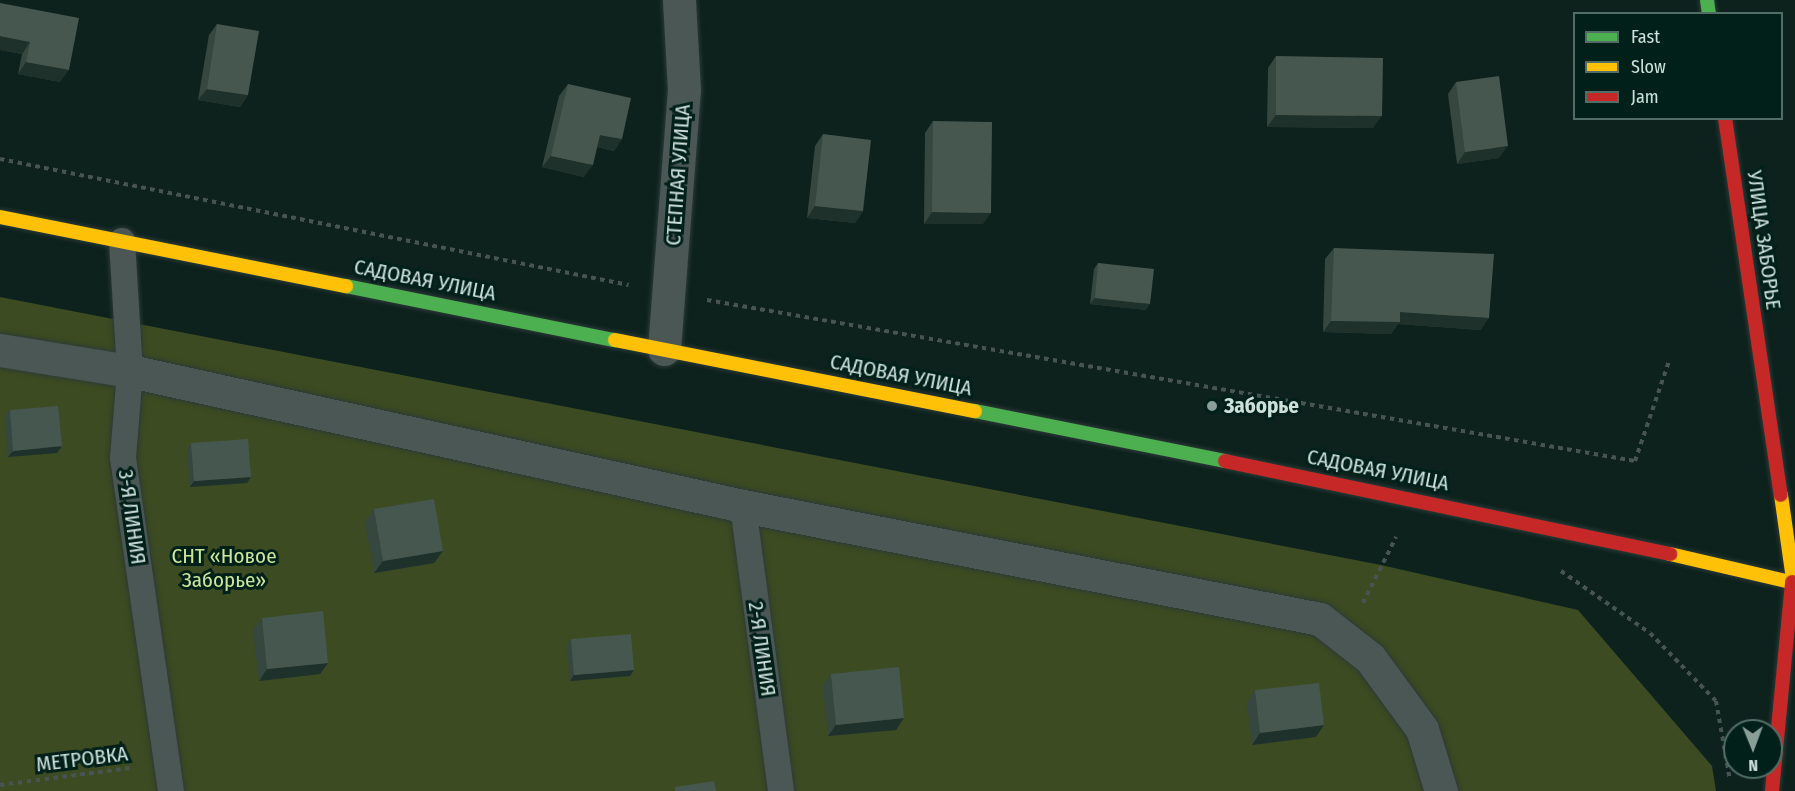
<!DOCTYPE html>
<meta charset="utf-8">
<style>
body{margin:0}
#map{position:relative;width:1795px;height:791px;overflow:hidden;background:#0d221d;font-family:"Fira Sans Condensed",sans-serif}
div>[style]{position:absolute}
.green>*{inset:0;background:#3c4b21}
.path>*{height:4px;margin-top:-2px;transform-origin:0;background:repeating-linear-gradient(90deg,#485451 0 4.5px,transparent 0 9px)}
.roads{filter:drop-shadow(0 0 2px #2c3a37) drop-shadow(0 0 2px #2c3a37)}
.lane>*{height:26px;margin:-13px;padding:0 13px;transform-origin:13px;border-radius:13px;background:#4a5754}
.street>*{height:33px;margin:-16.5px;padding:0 16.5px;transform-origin:16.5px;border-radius:16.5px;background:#4a5754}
.fast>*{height:14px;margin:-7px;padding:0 7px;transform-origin:7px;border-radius:7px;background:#4caf50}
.slow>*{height:14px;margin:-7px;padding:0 7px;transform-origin:7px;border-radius:7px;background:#ffc107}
.jam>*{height:14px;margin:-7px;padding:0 7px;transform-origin:7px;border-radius:7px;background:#c62828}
.wall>*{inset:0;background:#35473f}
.shaded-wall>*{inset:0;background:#1e312a}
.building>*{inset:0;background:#46574f}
.dots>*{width:16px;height:16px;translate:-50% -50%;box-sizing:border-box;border:3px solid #002019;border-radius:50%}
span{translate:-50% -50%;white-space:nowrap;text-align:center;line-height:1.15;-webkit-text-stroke:6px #002019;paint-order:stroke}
.street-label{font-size:21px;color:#cde0da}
.poi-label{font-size:21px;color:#cde0da;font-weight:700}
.left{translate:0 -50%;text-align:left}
.park-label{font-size:21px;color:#cce69a}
.legend{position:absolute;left:1573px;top:12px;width:210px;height:108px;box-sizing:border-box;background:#002019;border:2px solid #526d66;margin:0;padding:8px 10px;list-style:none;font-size:18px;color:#cde0da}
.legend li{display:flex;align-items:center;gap:12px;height:30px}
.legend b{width:30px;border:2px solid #526d66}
.north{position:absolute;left:1723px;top:719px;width:60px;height:60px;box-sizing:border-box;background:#002019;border:2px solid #526d66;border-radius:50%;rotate:179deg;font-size:16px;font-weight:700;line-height:24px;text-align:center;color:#cde0da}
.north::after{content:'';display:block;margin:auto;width:21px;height:27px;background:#8a9e98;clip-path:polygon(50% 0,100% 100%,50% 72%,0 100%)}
</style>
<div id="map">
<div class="green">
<i style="clip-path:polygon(0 297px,1381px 565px,1578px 610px,1712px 766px,1716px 791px,0 791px)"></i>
</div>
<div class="path">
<i style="left:0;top:159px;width:641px;rotate:11.33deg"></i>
<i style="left:707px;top:300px;width:942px;rotate:9.84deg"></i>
<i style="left:1635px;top:461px;width:106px;rotate:-71.2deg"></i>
<i style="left:1561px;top:571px;width:108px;rotate:34.9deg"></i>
<i style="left:1650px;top:633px;width:95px;rotate:45.9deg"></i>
<i style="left:1716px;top:701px;width:80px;rotate:80deg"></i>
<i style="left:1363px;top:603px;width:74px;rotate:-63.4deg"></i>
<i style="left:1724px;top:745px;width:11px;rotate:-5deg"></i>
<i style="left:0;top:785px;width:131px;rotate:-7.5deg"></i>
</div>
<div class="roads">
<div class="lane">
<i style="left:122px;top:241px;width:130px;rotate:86.5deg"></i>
<i style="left:130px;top:371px;width:87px;rotate:94.6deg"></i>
<i style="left:123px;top:458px;width:336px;rotate:81.8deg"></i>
<i style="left:743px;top:506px;width:288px;rotate:82.4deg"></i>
</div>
<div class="street">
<i style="left:664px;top:349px;width:260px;rotate:-85.6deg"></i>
<i style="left:684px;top:90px;width:90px;rotate:-93.2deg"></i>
<i style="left:0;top:350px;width:132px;rotate:9.2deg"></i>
<i style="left:130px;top:371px;width:628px;rotate:12.42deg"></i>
<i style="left:743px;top:506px;width:588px;rotate:11.08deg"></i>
<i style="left:1320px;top:619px;width:63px;rotate:38deg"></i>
<i style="left:1370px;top:658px;width:88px;rotate:53.8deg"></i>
<i style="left:1422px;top:729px;width:65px;rotate:73deg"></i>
</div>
<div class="fast">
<i style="left:1707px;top:0;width:14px;rotate:82deg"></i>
<i style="left:346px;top:286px;width:274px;rotate:11.4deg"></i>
<i style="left:975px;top:411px;width:255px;rotate:11.3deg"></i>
</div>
<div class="slow">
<i style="left:0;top:217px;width:353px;rotate:11.3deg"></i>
<i style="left:615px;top:340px;width:367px;rotate:11.2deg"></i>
<i style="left:1781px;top:495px;width:99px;rotate:81.9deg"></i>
<i style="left:1670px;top:554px;width:128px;rotate:13.1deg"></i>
</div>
<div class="jam">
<i style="left:1725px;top:118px;width:381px;rotate:81.6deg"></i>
<i style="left:1225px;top:461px;width:455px;rotate:11.8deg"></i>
<i style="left:1772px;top:791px;width:210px;rotate:-84.5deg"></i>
</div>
</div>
<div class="wall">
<i style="clip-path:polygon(0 3px,60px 82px,18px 74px,22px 54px,0 50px)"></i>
<i style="clip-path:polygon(217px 24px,248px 95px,240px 107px,198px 100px,209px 35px)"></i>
<i style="clip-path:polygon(1276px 56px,1373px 128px,1267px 127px,1268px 68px)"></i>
<i style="clip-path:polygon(1456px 82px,1499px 158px,1457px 164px,1448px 94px)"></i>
<i style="clip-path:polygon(568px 84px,622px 139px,614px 151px,597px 147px,584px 177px,542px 167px,559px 96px)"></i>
<i style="clip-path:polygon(933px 121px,983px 224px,924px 224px,925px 133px)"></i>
<i style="clip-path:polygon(823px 134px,863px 211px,855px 223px,807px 218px,815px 146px)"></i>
<i style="clip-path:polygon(1334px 248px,1481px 330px,1398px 324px,1391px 334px,1323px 332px,1325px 259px)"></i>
<i style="clip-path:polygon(1098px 263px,1146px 310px,1090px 304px,1094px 269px)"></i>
<i style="clip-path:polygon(10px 410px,62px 446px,57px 453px,8px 457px,5px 416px)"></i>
<i style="clip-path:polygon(191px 443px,247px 483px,190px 487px,187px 450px)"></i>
<i style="clip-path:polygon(374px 509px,443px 551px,434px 563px,374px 573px,365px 521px)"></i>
<i style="clip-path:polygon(262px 618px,328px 663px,320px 674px,259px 681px,253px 630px)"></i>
<i style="clip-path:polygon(571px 639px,634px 670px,630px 676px,570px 681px,567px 645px)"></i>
<i style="clip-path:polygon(831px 674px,904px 718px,896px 730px,828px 736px,823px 686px)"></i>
<i style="clip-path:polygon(1255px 690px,1316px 737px,1252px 745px,1247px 702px)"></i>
</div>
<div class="shaded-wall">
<i style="clip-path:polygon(0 36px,30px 42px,22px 54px,0 50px)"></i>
<i style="clip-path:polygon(26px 62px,69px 70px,60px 82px,18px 74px)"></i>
<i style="clip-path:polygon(207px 89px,248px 95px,240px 107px,198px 100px)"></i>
<i style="clip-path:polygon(1276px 115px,1382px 116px,1373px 128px,1267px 127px)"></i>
<i style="clip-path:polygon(600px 135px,622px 139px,614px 151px,592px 146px)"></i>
<i style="clip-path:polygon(1508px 146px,1499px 158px,1457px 164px,1465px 152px)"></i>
<i style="clip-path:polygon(551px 156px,593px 165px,584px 177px,542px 167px)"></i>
<i style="clip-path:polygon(815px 206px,863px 211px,855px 223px,807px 218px)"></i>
<i style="clip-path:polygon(932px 212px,991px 213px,983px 224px,924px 224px)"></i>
<i style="clip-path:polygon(1095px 298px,1150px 304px,1146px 310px,1090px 304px)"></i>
<i style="clip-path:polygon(1400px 312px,1489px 318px,1481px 330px,1398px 324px,1391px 334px,1323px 332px,1331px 321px)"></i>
<i style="clip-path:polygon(62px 446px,57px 453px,8px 457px,13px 451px)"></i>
<i style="clip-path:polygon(251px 477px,247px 483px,190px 487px,194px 481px)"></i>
<i style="clip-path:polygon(443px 551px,434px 563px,374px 573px,383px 561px)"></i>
<i style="clip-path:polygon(328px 663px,320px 674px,259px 681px,267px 669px)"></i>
<i style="clip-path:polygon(634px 670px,630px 676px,570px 681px,574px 675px)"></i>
<i style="clip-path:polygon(904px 718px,896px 730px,828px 736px,836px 725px)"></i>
<i style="clip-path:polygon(1324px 725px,1316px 737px,1252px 745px,1260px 733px)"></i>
</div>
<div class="building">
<i style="clip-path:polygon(0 3px,79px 18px,69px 70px,26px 62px,30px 42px,0 36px)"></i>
<i style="clip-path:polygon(217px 24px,259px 31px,248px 95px,207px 89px)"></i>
<i style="clip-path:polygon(1276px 56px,1383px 58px,1382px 116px,1276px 115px)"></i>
<i style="clip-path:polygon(1499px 76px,1508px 146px,1465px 152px,1456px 82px)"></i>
<i style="clip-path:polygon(568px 84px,631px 98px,622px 139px,600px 135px,593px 165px,551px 156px)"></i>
<i style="clip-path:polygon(933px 121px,992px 122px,991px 213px,932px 212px)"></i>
<i style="clip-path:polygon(823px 134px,871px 140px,863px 211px,815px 206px)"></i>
<i style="clip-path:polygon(1334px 248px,1494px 254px,1489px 318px,1400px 312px,1400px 322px,1331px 321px)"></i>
<i style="clip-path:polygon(1098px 263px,1154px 269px,1150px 304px,1095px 298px)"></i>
<i style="clip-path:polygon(58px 406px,62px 446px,13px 451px,10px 410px)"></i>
<i style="clip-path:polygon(248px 439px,251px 477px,194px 481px,191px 443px)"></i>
<i style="clip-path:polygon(434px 499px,443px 551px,383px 561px,374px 509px)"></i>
<i style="clip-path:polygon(323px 611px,328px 663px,267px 669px,262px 618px)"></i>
<i style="clip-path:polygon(631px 634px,634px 670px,574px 675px,571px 639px)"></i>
<i style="clip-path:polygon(899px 667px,904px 718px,836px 725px,831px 674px)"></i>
<i style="clip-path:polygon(1319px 683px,1324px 725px,1260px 733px,1255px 690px)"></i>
<i style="clip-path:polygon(714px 781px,716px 791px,675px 791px,675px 787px)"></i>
</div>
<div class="dots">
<i style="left:1212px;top:406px;background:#8a9e98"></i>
</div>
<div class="street-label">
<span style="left:678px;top:175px;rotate:-86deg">СТЕПНАЯ УЛИЦА</span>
<span style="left:1764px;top:240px;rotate:82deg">УЛИЦА ЗАБОРЬЕ</span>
<span style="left:425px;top:280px;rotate:11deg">САДОВАЯ УЛИЦА</span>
<span style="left:901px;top:375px;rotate:11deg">САДОВАЯ УЛИЦА</span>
<span style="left:1378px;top:470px;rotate:11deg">САДОВАЯ УЛИЦА</span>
<span style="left:132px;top:517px;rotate:82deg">3-Я ЛИНИЯ</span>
<span style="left:762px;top:649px;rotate:82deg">2-Я ЛИНИЯ</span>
<span style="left:82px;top:759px;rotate:-7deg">МЕТРОВКА</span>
</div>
<div class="poi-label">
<span class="left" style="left:1224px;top:406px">Заборье</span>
</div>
<div class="park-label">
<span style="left:224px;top:568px">СНТ «Новое<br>Заборье»</span>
</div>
<ul class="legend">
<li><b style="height:8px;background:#4caf50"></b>Fast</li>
<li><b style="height:8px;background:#ffc107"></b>Slow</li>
<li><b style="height:8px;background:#c62828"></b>Jam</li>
</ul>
<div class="north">N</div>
</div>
